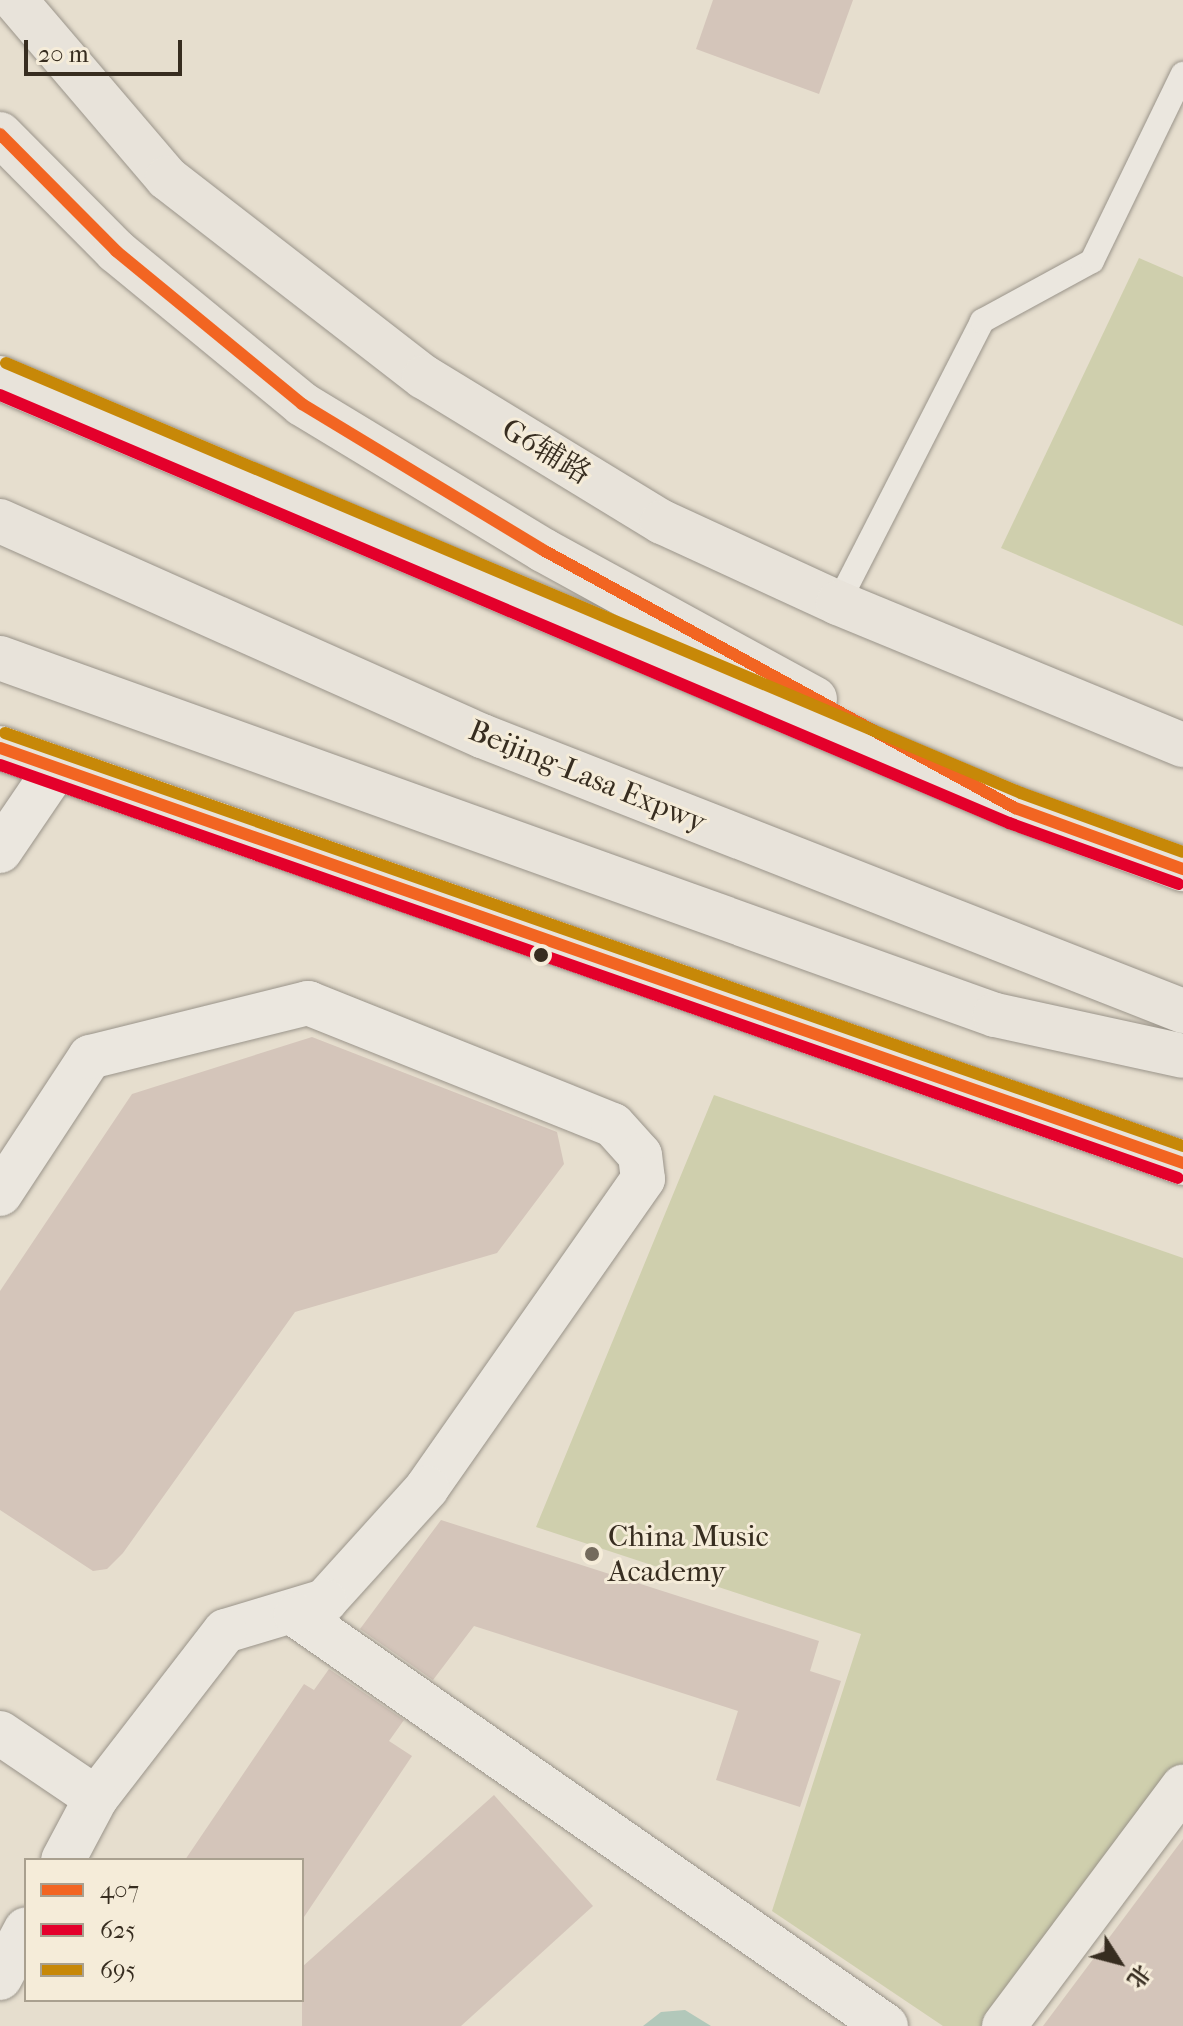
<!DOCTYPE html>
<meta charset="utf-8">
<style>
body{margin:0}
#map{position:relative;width:1183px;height:2026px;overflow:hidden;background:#e6dece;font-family:"IM FELL French Canon","Noto Serif SC",serif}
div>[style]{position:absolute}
.green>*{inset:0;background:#cfcfad}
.water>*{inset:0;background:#b2c8ba}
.building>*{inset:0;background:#d4c5ba}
.roads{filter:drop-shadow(0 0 2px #9a948a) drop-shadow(0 0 2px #9a948a)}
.lane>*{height:24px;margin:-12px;padding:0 12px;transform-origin:12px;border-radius:12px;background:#ebe7df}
.street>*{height:44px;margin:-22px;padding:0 22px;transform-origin:22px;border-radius:22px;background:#ebe7df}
.primary>*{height:44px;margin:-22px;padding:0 22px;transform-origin:22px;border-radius:22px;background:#e8e3da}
.highway>*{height:44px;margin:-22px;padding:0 22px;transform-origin:22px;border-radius:22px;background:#e8e3da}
.bus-1>*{height:12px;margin:-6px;padding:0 6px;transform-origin:6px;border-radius:6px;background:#f26522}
.bus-2>*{height:12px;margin:-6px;padding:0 6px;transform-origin:6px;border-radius:6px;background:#e4002b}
.bus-3>*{height:12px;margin:-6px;padding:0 6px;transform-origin:6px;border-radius:6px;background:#c78808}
.dots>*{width:22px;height:22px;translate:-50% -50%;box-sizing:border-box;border:4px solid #f5ecd9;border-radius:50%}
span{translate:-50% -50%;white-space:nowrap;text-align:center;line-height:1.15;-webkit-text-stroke:6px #f5ecd9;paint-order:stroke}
.street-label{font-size:30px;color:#372d20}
.poi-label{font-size:30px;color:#372d20}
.left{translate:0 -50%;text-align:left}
.legend{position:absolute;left:24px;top:1858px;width:280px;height:144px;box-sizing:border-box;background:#f5ecd9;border:2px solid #a9a08f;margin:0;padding:10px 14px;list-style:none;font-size:24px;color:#372d20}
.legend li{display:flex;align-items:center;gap:16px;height:40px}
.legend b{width:40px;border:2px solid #a9a08f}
.north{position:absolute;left:1079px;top:1922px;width:80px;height:80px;-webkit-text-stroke:6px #f5ecd9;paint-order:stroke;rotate:126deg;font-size:22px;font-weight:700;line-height:32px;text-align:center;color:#372d20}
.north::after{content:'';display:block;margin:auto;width:28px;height:36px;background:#372d20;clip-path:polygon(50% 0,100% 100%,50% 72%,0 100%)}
.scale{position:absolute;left:24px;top:40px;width:158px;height:36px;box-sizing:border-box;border:4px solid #372d20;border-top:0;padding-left:10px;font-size:24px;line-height:28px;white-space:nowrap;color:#372d20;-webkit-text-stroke:6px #f5ecd9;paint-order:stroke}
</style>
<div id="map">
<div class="green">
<i style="clip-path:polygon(1139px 258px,1183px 277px,1183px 626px,1001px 548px)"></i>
<i style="clip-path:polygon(714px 1095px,1183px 1258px,1183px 1765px,988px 2026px,943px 2026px,772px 1911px,861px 1634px,536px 1527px)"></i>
</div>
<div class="water">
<i style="clip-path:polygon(685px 2010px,711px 2026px,643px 2026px,661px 2012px)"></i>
</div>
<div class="building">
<i style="clip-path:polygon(713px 0,853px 0,819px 94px,696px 49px)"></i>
<i style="clip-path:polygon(312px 1037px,557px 1132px,564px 1164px,497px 1253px,295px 1312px,123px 1553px,107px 1569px,93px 1571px,0 1510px,0 1291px,132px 1094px)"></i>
<i style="clip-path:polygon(441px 1520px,819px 1641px,810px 1671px,841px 1681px,800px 1807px,716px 1780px,738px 1711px,474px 1626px,433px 1680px,360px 1629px)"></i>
<i style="clip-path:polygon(329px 1669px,404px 1720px,389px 1741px,412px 1756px,302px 1920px,302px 1860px,185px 1860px,304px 1684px,314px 1690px)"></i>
<i style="clip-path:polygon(494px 1795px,593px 1906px,461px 2026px,302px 2026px,302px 1967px)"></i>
<i style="clip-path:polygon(1183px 1839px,1183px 2026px,1043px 2026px)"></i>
</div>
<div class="roads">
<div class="lane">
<i style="left:838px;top:603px;width:317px;rotate:-62.9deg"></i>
<i style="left:982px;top:321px;width:125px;rotate:-28.6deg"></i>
<i style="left:1092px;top:261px;width:208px;rotate:-64.1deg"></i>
</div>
<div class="street">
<i style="left:0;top:851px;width:98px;rotate:-55.8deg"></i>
<i style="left:0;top:1194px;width:164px;rotate:-56.7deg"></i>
<i style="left:90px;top:1057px;width:225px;rotate:-13.9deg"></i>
<i style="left:308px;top:1003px;width:328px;rotate:21.8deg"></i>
<i style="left:613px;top:1125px;width:40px;rotate:48deg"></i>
<i style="left:640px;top:1155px;width:24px;rotate:83deg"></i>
<i style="left:643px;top:1179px;width:377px;rotate:125deg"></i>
<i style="left:427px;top:1488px;width:152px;rotate:132.1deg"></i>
<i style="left:325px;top:1601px;width:104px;rotate:163.3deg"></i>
<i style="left:225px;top:1631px;width:211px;rotate:127.7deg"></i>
<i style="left:96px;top:1798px;width:70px;rotate:118deg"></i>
<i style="left:296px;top:1615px;width:719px;rotate:34.86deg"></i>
<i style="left:0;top:1733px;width:116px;rotate:34.1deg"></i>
<i style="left:0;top:1978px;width:55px;rotate:-62deg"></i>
<i style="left:1004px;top:2026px;width:299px;rotate:-53.2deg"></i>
</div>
<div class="primary">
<i style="left:15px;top:0;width:234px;rotate:49.5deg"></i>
<i style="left:167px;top:178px;width:325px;rotate:37.8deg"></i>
<i style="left:424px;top:377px;width:279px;rotate:31.4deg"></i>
<i style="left:662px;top:522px;width:194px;rotate:24.7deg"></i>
<i style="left:838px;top:603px;width:373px;rotate:22.4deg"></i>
<i style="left:0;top:748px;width:1254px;rotate:19.33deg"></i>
</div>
<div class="highway">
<i style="left:0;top:134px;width:165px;rotate:45.2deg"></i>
<i style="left:116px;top:251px;width:241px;rotate:39.4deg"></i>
<i style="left:302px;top:404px;width:282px;rotate:31.2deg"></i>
<i style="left:543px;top:550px;width:310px;rotate:28.7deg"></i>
<i style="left:0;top:378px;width:1102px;rotate:22.96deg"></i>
<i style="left:1015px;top:808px;width:179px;rotate:20deg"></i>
<i style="left:0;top:521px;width:528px;rotate:24.04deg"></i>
<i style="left:482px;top:736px;width:753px;rotate:21.42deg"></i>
<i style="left:0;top:658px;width:1057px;rotate:19.74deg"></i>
<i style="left:995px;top:1015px;width:192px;rotate:12.3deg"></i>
</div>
</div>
<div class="bus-1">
<i style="left:0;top:134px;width:165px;rotate:45.2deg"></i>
<i style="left:116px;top:251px;width:241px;rotate:39.4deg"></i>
<i style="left:302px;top:404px;width:282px;rotate:31.2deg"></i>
<i style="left:543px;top:550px;width:538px;rotate:28.66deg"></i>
<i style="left:1015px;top:808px;width:179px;rotate:20deg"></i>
<i style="left:0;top:748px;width:1254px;rotate:19.33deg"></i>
</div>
<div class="bus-2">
<i style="left:0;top:395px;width:1096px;rotate:22.99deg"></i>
<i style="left:1009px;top:823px;width:180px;rotate:19.8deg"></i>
<i style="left:0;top:765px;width:1248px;rotate:19.32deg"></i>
</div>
<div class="bus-3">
<i style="left:6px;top:363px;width:1102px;rotate:22.96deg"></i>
<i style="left:1021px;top:793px;width:172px;rotate:20deg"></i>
<i style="left:5px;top:733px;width:1248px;rotate:19.32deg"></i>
</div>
<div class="dots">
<i style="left:541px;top:955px;background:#372d20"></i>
<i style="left:592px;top:1554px;background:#746b5d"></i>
</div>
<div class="street-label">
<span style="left:546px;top:452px;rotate:31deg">G6辅路</span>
<span style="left:587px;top:777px;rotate:22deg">Beijing-Lasa Expwy</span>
</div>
<div class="poi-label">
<span class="left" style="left:608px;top:1554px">China Music<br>Academy</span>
</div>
<ul class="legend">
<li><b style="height:10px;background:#f26522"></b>407</li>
<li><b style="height:10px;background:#e4002b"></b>625</li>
<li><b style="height:10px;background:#c78808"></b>695</li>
</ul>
<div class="north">北</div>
<div class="scale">20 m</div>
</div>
